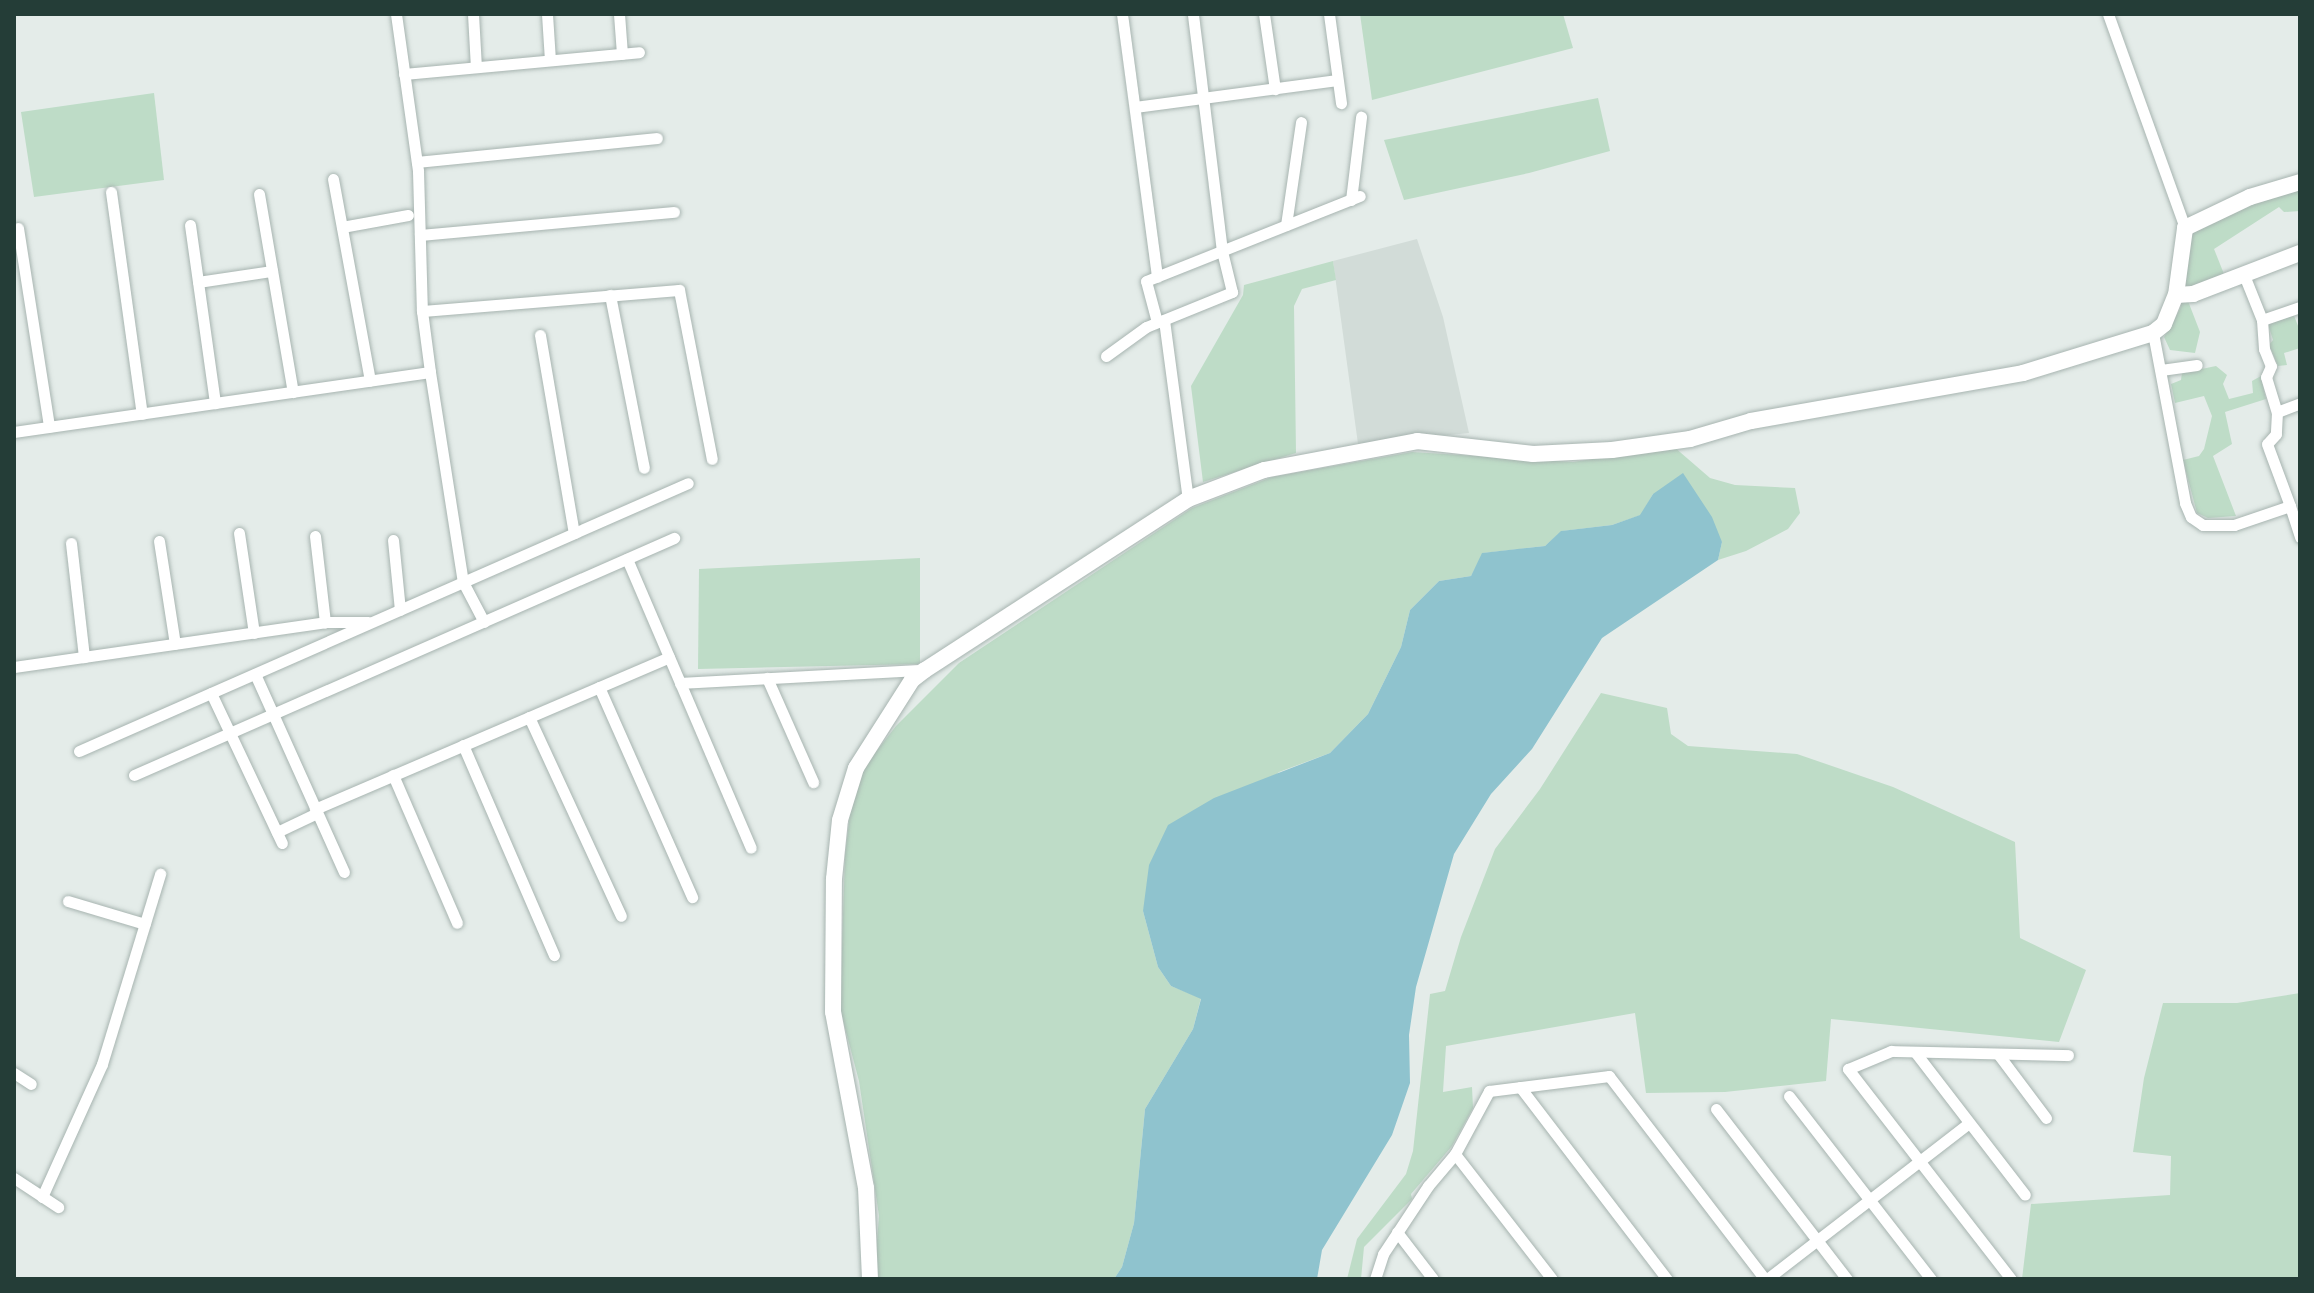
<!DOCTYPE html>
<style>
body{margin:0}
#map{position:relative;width:2314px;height:1293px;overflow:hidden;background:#e4ece9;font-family:"Noto Sans",sans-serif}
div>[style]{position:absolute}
.built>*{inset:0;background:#d2dcd8}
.green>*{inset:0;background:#bedcc7}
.water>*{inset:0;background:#8fc3ce}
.roads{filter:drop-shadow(0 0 2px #a7b4b0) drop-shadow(0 0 2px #a7b4b0)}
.street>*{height:11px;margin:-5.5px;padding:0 5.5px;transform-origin:5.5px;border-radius:5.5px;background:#fff}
.secondary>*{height:16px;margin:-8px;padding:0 8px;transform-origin:8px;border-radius:8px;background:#fff}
span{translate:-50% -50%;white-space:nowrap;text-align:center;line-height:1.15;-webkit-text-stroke:7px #f4f9f7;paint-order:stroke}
.frame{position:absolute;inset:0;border:16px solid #243d37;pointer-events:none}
</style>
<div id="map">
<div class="built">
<i style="clip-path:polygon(1417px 239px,1443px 317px,1469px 433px,1358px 444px,1333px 261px)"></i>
</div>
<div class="green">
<i style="clip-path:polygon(1360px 14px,1563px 14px,1573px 48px,1372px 100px)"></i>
<i style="clip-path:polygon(154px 93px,164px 180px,34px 197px,21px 112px)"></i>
<i style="clip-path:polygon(1598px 98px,1610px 151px,1529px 173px,1404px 200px,1384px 140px)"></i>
<i style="clip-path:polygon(2300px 186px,2300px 211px,2284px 212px,2279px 207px,2214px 249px,2226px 279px,2188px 301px,2200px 332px,2195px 353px,2170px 350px,2164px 337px,2180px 309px,2186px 284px,2189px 240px,2194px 232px,2233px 210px)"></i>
<i style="clip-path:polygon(1333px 261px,1336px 280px,1302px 289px,1294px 306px,1296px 453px,1203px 482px,1191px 386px,1243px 295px,1244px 285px)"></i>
<i style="clip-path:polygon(2293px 313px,2300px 331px,2300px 348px,2284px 353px,2287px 365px,2278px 366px,2269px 345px,2273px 340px,2267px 321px)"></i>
<i style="clip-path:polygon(2216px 366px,2227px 375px,2223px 384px,2229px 399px,2253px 393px,2252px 381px,2261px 376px,2266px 399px,2225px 412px,2232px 444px,2213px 456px,2236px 516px,2208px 518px,2197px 513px,2183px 460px,2199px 456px,2204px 449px,2212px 416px,2204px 396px,2175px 403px,2171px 384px,2181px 380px,2182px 373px)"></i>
<i style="clip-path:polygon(1673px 446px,1710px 478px,1735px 485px,1795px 488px,1800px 513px,1788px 529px,1746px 551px,1718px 560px,1722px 542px,1653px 494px,1641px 515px,1612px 525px,1562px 531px,1545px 546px,1483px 553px,1471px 576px,1439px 581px,1410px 610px,1401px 647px,1368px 714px,1330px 753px,1279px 772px,1143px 911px,1158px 967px,1171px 986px,1201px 998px,1193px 1029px,1145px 1109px,1134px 1223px,1122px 1267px,1114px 1279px,874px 1279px,879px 1216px,859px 1081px,840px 1009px,845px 855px,850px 814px,862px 770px,896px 726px,959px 663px,1192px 508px,1272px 477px,1412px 452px,1573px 462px)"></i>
<i style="clip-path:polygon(920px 558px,920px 664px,698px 669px,699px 569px)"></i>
<i style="clip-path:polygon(1601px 693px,1667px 708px,1671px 734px,1688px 746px,1797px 754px,1893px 787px,2015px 842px,2020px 938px,2086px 970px,2059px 1042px,1831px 1019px,1826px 1081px,1725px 1092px,1646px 1093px,1635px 1013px,1446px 1046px,1443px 1092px,1472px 1087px,1473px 1108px,1452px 1146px,1411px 1194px,1412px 1199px,1364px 1247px,1361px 1279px,1347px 1279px,1357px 1239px,1406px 1174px,1413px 1151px,1430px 994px,1445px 991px,1461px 937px,1495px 849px,1540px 789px)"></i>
<i style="clip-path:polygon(2300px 993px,2300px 1279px,2022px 1279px,2031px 1204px,2170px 1195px,2171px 1156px,2133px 1152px,2144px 1078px,2163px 1003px,2237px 1003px)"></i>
</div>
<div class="water">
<i style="clip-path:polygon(1683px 473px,1712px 517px,1722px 542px,1718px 560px,1602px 638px,1532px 749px,1491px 794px,1454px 854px,1416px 987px,1409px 1035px,1410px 1083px,1392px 1135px,1322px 1250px,1317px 1279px,1114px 1279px,1122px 1267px,1134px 1223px,1145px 1109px,1193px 1029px,1201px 999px,1171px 986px,1158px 967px,1143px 911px,1149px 865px,1168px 825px,1214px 798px,1330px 753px,1368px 714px,1401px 647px,1410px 610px,1439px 581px,1471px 576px,1482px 553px,1545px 546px,1561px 531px,1612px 525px,1640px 515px,1653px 494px)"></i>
</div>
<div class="roads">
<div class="street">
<i style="left:396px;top:14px;width:159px;rotate:82deg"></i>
<i style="left:418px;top:171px;width:140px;rotate:88.4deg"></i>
<i style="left:422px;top:311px;width:62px;rotate:82.5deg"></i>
<i style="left:430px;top:372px;width:213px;rotate:81.1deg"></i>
<i style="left:463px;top:582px;width:45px;rotate:62.3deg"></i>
<i style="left:473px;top:14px;width:53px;rotate:86.8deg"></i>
<i style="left:547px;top:14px;width:46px;rotate:86.3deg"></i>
<i style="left:619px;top:14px;width:40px;rotate:85.7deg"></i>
<i style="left:1122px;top:14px;width:265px;rotate:82.4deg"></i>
<i style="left:1264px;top:14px;width:76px;rotate:81.7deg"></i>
<i style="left:1329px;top:14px;width:90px;rotate:82.3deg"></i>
<i style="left:2108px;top:14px;width:227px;rotate:70.2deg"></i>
<i style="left:404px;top:74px;width:236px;rotate:-5.3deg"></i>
<i style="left:1135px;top:107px;width:204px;rotate:-7.6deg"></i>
<i style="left:417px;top:162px;width:241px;rotate:-5.7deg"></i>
<i style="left:333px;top:179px;width:205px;rotate:79.6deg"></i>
<i style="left:111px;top:192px;width:224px;rotate:82.1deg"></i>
<i style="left:259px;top:194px;width:201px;rotate:80.3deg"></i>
<i style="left:1351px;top:200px;width:84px;rotate:-83.1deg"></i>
<i style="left:190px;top:225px;width:180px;rotate:82deg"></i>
<i style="left:1286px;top:225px;width:104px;rotate:-81.7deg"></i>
<i style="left:342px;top:227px;width:67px;rotate:-10.3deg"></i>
<i style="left:18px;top:228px;width:201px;rotate:81.1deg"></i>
<i style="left:420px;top:235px;width:255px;rotate:-5.2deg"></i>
<i style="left:2244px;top:275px;width:48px;rotate:68.2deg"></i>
<i style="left:2262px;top:320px;width:29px;rotate:86deg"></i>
<i style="left:2264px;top:349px;width:18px;rotate:68deg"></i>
<i style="left:2271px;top:366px;width:12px;rotate:114deg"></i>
<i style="left:2266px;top:377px;width:37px;rotate:73deg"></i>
<i style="left:2277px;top:412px;width:25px;rotate:-21deg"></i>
<i style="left:198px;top:282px;width:75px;rotate:-8.5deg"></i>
<i style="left:610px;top:295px;width:176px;rotate:78.9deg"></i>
<i style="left:422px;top:311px;width:258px;rotate:-4.7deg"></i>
<i style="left:679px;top:290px;width:172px;rotate:79deg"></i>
<i style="left:1164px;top:320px;width:181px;rotate:82.4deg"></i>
<i style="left:2262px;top:320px;width:40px;rotate:-18.9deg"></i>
<i style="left:1157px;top:322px;width:42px;rotate:-105deg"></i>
<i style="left:1146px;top:281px;width:230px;rotate:-21.7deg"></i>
<i style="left:2153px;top:333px;width:173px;rotate:79.3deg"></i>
<i style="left:2185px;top:503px;width:15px;rotate:67deg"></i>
<i style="left:2191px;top:517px;width:14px;rotate:34deg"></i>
<i style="left:2203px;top:525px;width:31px"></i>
<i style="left:2234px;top:525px;width:59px;rotate:-18.7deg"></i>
<i style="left:2290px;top:506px;width:33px;rotate:72deg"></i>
<i style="left:540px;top:335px;width:201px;rotate:80.3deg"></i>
<i style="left:1106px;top:356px;width:49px;rotate:-35.9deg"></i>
<i style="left:1146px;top:327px;width:93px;rotate:-22.1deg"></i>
<i style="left:1232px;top:292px;width:42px;rotate:-103.7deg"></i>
<i style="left:1222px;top:251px;width:239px;rotate:-97deg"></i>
<i style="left:2161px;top:370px;width:36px;rotate:-8deg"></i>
<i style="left:2277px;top:412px;width:22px;rotate:93deg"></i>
<i style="left:2276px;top:434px;width:13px;rotate:132deg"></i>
<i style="left:2267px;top:444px;width:66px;rotate:69.6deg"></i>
<i style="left:14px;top:432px;width:420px;rotate:-8.2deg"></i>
<i style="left:239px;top:533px;width:101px;rotate:81.5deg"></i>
<i style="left:315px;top:536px;width:87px;rotate:83.4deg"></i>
<i style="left:393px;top:540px;width:70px;rotate:84.3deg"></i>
<i style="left:159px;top:541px;width:104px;rotate:81.2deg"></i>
<i style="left:71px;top:543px;width:115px;rotate:83.5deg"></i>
<i style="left:627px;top:559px;width:314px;rotate:66.8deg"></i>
<i style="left:14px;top:667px;width:314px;rotate:-8.2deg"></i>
<i style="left:325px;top:622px;width:43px"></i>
<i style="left:255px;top:674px;width:217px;rotate:65.8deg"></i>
<i style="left:767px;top:678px;width:114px;rotate:66.1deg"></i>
<i style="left:680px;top:683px;width:243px;rotate:-3.1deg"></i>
<i style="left:599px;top:687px;width:230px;rotate:66.1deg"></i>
<i style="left:211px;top:693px;width:166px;rotate:64.7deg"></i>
<i style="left:529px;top:717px;width:219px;rotate:65.2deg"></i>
<i style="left:463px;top:745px;width:229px;rotate:66.6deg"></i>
<i style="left:79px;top:751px;width:665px;rotate:-23.75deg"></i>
<i style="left:134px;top:775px;width:590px;rotate:-23.7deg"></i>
<i style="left:393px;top:775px;width:161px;rotate:66.6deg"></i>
<i style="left:315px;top:809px;width:385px;rotate:-23.2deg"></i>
<i style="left:277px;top:832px;width:44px;rotate:-25.4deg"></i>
<i style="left:68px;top:901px;width:80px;rotate:16.6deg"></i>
<i style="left:1915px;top:1052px;width:180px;rotate:52.4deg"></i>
<i style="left:1998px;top:1054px;width:80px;rotate:53.1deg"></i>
<i style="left:14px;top:1073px;width:20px;rotate:33deg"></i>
<i style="left:1520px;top:1087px;width:242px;rotate:52.6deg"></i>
<i style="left:1789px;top:1096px;width:232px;rotate:52.2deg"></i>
<i style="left:1716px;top:1109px;width:215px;rotate:52.4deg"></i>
<i style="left:1455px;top:1154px;width:158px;rotate:52.2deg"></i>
<i style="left:14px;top:1178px;width:53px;rotate:33.4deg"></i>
<i style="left:42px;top:1197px;width:146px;rotate:-65.7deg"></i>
<i style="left:102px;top:1064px;width:199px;rotate:-73deg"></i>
<i style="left:1397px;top:1232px;width:59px;rotate:52.5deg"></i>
<i style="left:1375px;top:1279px;width:26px;rotate:-72deg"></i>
<i style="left:1383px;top:1254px;width:82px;rotate:-56.5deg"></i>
<i style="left:1428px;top:1186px;width:42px;rotate:-49.8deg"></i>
<i style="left:1455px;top:1154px;width:72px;rotate:-61.6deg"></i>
<i style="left:1489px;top:1091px;width:121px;rotate:-7.1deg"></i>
<i style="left:1609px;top:1076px;width:256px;rotate:52.5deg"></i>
<i style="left:1767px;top:1279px;width:255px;rotate:-37.7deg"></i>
<i style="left:2011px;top:1279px;width:266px;rotate:-127.8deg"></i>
<i style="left:1848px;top:1069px;width:47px;rotate:-22.7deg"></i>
<i style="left:1891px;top:1051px;width:177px;rotate:1.3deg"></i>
</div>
<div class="secondary">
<i style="left:2176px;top:295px;width:17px;rotate:-3deg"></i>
<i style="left:2193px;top:294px;width:115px;rotate:-21deg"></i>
<i style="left:870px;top:1279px;width:91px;rotate:-92.5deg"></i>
<i style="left:866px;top:1188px;width:179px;rotate:-100.6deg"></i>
<i style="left:833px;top:1012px;width:133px;rotate:-89.6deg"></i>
<i style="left:834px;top:879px;width:59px;rotate:-84.2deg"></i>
<i style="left:840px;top:820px;width:54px;rotate:-72.9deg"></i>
<i style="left:856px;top:768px;width:104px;rotate:-57.5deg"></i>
<i style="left:912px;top:680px;width:16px;rotate:-38deg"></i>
<i style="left:925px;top:670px;width:314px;rotate:-33deg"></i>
<i style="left:1188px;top:499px;width:81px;rotate:-20.9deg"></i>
<i style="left:1264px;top:470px;width:156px;rotate:-10.7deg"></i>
<i style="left:1417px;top:441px;width:117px;rotate:6.4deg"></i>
<i style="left:1533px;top:454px;width:79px;rotate:-2.9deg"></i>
<i style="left:1612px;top:450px;width:79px;rotate:-8deg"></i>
<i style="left:1690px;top:439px;width:64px;rotate:-16.4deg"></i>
<i style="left:1751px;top:421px;width:276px;rotate:-10deg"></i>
<i style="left:2023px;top:373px;width:136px;rotate:-17.1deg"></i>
<i style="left:2153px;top:333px;width:14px;rotate:-39deg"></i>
<i style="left:2164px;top:324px;width:31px;rotate:-68deg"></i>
<i style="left:2176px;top:295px;width:68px;rotate:-82.3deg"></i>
<i style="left:2185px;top:228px;width:72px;rotate:-25.5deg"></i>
<i style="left:2250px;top:197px;width:52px;rotate:-16.7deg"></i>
</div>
</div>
<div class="frame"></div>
</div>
